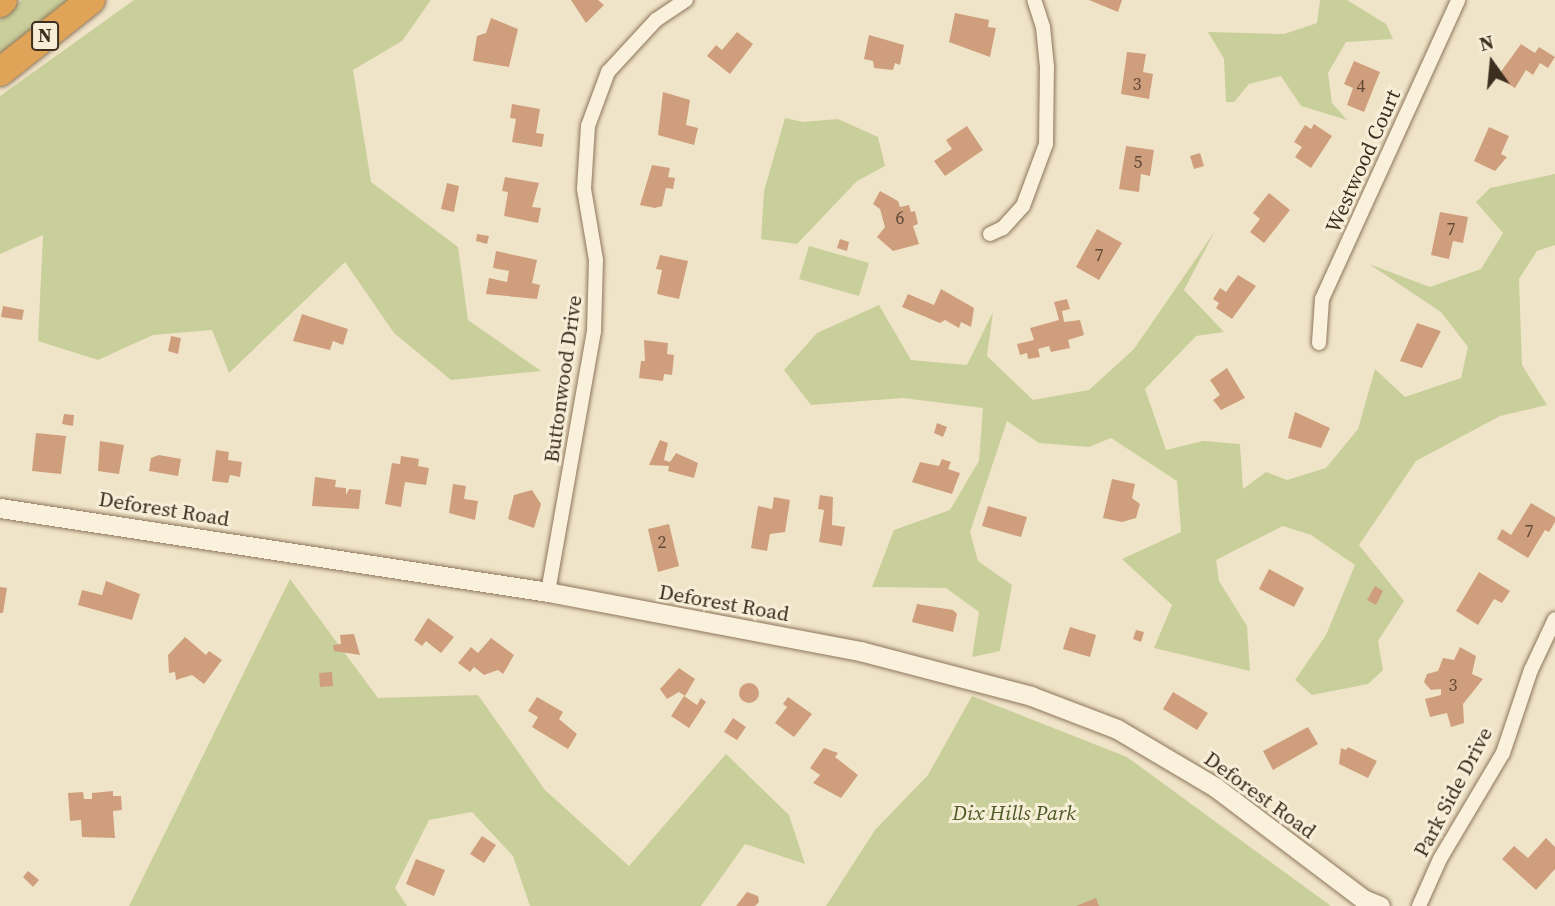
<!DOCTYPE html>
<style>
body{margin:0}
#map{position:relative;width:1555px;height:906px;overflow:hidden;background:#f0e4c8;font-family:"Source Serif 4",serif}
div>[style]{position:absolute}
.green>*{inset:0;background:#c9cf9b}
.building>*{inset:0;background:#cf9f7d}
.round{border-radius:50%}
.roads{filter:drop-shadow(0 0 2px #8d765c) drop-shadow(0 0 2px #8d765c)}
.minor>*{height:14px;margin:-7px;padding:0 7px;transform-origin:7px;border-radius:7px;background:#faf1dc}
.tertiary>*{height:19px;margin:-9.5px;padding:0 9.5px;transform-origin:9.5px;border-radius:9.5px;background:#faf1dc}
.motorway>*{height:28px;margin:-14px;padding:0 14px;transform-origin:14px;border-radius:14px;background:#e0a458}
span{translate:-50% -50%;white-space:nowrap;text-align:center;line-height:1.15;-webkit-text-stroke:6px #f7eed8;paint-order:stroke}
.number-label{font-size:18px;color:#624a37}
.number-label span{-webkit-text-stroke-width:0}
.shield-label span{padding:2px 5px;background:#f7eed8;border:2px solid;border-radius:5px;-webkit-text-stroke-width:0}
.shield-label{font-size:19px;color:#3d2e20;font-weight:700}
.street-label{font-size:21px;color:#3d2e20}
.park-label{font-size:21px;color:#4d5a26;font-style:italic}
.north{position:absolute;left:1457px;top:28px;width:70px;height:70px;-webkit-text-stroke:5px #f7eed8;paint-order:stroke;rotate:345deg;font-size:19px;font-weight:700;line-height:28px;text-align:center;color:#3d2e20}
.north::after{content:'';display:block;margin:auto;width:24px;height:32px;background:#3d2e20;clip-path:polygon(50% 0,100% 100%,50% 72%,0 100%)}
</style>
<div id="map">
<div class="green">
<i style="clip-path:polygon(22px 0,81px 0,0 63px,0 19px)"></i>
<i style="clip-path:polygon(134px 0,431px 0,402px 41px,353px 70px,371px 182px,458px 247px,468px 320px,541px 371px,451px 380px,394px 333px,345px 262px,229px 373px,212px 330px,153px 335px,98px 360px,38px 341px,43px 235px,0 254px,0 96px)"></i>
<i style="clip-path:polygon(1320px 0,1347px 0,1386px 24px,1393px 39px,1346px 42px,1328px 73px,1332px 103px,1347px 120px,1301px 106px,1281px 76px,1249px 84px,1234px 102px,1226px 102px,1224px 59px,1208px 32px,1284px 34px,1317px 23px)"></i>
<i style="clip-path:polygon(785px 118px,803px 122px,838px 119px,878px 137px,885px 166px,857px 181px,797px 244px,761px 239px,764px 191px)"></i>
<i style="clip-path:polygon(1555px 174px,1555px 245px,1537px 251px,1519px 279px,1522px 365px,1547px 405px,1500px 416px,1416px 461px,1359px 545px,1404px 601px,1378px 641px,1383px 670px,1368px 684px,1312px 695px,1295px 680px,1326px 635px,1355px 565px,1311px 535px,1283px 526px,1216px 560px,1219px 581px,1247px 626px,1250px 671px,1154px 648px,1172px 605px,1122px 559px,1181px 532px,1177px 481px,1111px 438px,1089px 447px,1039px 443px,1007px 421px,970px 532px,978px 561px,1012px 585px,1000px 651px,972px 657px,979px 612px,946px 588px,872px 587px,894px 530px,950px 510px,979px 461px,983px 408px,903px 398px,811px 405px,784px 370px,817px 333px,879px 305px,911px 360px,967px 365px,993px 312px,987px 356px,1033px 400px,1089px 390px,1134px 349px,1215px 231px,1184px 290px,1224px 332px,1196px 336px,1145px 389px,1166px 450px,1203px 441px,1240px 444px,1243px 489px,1266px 472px,1287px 480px,1326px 468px,1358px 429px,1375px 369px,1405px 397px,1461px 378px,1468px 347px,1441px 312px,1369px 264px,1430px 287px,1481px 269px,1503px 233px,1476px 202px,1490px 188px)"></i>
<i style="clip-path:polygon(809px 246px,869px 263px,859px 296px,799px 279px)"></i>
<i style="clip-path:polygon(290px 579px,378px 698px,478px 695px,545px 790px,629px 866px,726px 754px,789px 815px,805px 864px,745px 844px,701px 906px,530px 906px,513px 856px,472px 812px,429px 820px,395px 888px,407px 906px,129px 906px)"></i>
<i style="clip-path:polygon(972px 696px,1127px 757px,1331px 906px,826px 906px,875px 830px,928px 775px)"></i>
</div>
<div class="building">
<i style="clip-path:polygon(571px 0,598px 0,604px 5px,586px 23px)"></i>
<i style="clip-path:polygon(1089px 0,1122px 0,1118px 12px)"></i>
<i style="clip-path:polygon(955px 13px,989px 20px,988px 27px,996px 28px,990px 57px,949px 42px)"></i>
<i style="clip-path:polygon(491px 18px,518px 29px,509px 67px,473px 61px,477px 36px,486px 33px)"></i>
<i style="clip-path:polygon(737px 32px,753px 44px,730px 74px,707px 56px,716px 45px,722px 50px)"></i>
<i style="clip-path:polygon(869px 35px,904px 45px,900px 65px,895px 63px,893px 70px,874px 68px,873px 61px,864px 59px)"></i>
<i style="clip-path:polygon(1521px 44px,1535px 53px,1539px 47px,1555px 57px,1548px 68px,1540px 63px,1533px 75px,1526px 70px,1515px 88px,1497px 77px)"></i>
<i style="clip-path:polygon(1127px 52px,1146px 54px,1143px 72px,1153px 74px,1149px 99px,1121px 94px)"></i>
<i style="clip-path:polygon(1354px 61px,1380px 72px,1364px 112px,1347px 105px,1353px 88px,1344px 84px)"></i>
<i style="clip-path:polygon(663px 92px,690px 100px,686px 125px,698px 128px,694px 145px,658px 135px)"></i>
<i style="clip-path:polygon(512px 104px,540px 109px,536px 133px,544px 134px,542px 147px,512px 142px,516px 119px,510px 118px)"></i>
<i style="clip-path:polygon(1314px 124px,1332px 136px,1311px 168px,1295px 157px,1302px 147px,1294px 142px,1305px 125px,1311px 129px)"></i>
<i style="clip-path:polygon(967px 126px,983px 150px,945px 176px,934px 161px,952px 149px,946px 140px)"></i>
<i style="clip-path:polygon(1489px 127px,1509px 136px,1501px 154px,1507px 157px,1495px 171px,1474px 161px)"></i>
<i style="clip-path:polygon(1126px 146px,1154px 150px,1150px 176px,1141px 174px,1139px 192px,1119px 189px)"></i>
<i style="clip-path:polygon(1200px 153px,1204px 166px,1194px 169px,1190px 156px)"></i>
<i style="clip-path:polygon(652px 165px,670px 168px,668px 177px,675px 178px,673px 189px,666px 188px,662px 206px,655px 208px,640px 205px)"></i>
<i style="clip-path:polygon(505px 177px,539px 183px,532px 207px,541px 208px,538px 223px,504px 216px,508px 192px,502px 191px)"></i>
<i style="clip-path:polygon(447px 183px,459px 186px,454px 212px,441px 209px)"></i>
<i style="clip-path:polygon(880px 191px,898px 201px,900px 207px,909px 205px,911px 212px,915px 211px,918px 224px,913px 226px,919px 244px,893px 251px,877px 237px,885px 227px,880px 209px,873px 204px)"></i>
<i style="clip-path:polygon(1269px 193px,1290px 210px,1264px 243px,1250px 232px,1260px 219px,1253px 213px)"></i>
<i style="clip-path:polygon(1440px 212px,1468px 217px,1463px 243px,1453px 241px,1449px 259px,1431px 255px)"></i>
<i style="clip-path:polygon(1097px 229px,1122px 243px,1099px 280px,1076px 267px)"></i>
<i style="clip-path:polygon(477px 234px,489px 236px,487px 244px,476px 241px)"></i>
<i style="clip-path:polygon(840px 239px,849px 242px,847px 251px,837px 248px)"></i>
<i style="clip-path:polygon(496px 251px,537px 260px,532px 283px,540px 285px,537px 299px,486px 294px,489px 278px,507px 282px,509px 271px,493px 268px)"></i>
<i style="clip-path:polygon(660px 255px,688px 261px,679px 299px,657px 294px,662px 270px,656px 269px)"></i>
<i style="clip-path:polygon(1238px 275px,1256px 286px,1232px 319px,1216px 308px,1219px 303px,1213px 299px,1220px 288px,1226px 292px)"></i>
<i style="clip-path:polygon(941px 289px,974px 308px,971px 327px,961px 322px,959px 328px,945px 320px,940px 323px,902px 307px,908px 294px,934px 305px)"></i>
<i style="clip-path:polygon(1067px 299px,1070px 309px,1062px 311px,1064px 322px,1080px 320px,1084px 335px,1068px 340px,1070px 348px,1051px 352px,1049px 346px,1038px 349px,1040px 357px,1028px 359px,1027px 353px,1020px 355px,1017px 344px,1034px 340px,1030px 328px,1059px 320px,1054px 302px)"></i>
<i style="clip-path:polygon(3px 306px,24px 310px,22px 320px,1px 317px)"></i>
<i style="clip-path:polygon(302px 314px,348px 329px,343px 345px,333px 341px,330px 350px,293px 341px)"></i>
<i style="clip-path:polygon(1417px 323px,1441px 331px,1422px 368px,1400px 361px)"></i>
<i style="clip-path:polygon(171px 336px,181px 338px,178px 354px,168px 351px)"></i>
<i style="clip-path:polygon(644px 340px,668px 343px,667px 354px,674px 355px,672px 375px,664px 374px,663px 381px,639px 378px,641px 361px,645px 361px)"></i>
<i style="clip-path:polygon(1227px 368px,1245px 398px,1221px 410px,1213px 400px,1220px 395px,1210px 380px)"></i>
<i style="clip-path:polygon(1295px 412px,1330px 428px,1321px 448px,1288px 438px)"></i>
<i style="clip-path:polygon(64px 414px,74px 415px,73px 426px,62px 424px)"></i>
<i style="clip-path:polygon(937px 423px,947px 427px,943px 437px,934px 433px)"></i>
<i style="clip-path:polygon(36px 433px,66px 436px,61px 474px,32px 471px)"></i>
<i style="clip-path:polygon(660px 440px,668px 443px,664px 460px,670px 462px,676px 453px,698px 463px,694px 478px,668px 471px,669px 466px,649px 465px)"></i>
<i style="clip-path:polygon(100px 441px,124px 445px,119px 474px,98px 471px)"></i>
<i style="clip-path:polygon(216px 450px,229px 452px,228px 460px,242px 462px,240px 477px,230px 475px,228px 483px,212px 481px)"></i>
<i style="clip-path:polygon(159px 455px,181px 459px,178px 476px,149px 471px,151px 458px)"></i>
<i style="clip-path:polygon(401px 456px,419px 459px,418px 466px,429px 468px,426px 485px,405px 482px,401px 507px,385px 504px,392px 463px,400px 464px)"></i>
<i style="clip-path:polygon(942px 459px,951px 462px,948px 469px,960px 473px,952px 494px,912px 482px,920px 462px,939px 466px)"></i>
<i style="clip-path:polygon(315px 477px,336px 480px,335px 487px,346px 488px,346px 495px,349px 489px,361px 490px,359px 509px,312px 506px)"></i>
<i style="clip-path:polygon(1112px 479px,1135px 484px,1132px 498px,1140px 504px,1136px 518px,1122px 522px,1103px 518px)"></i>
<i style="clip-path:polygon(453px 484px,466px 486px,464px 499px,478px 501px,475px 520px,449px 513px)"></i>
<i style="clip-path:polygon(532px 490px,541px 504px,534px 528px,508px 519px,514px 495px)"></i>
<i style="clip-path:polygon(820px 495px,833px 497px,832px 525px,845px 527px,842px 546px,819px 542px,824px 510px,818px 509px)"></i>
<i style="clip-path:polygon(774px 497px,790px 500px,785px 532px,770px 534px,767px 551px,751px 548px,758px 506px,772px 509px)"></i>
<i style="clip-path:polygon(1531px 503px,1555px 517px,1555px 522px,1549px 532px,1545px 530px,1528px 558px,1497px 539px,1502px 529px,1511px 535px)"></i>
<i style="clip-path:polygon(988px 506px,1027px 517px,1021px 537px,982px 526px)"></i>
<i style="clip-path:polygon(669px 524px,679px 566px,658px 572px,648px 529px)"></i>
<i style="clip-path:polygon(1269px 569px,1304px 588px,1294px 607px,1259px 589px)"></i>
<i style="clip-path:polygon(1479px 572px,1510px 591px,1502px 603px,1494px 599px,1478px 625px,1456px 611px)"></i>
<i style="clip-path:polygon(106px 581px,140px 594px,132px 620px,78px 605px,82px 590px,102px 595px)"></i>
<i style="clip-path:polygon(1375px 586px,1383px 591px,1376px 605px,1367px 600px)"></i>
<i style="clip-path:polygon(0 587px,7px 588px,3px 613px,0 613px)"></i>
<i style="clip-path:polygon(917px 604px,953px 610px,957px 614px,953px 632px,912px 622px)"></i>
<i style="clip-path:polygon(428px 618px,454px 637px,441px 653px,426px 641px,422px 646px,414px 640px)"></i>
<i style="clip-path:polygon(1070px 627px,1096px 635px,1090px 657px,1063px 649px)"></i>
<i style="clip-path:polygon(1136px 630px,1144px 632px,1141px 642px,1133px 639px)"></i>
<i style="clip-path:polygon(354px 634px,360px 655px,334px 651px,333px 645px,341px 644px,340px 635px)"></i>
<i style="clip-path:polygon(185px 637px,206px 655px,209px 651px,222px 660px,204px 684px,192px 675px,176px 680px,175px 672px,169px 673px,168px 655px)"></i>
<i style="clip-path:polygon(491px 638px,514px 655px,503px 674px,498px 670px,484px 675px,474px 667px,470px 672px,458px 663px,471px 647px,478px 653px)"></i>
<i style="clip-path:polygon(1460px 647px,1476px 656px,1472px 674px,1483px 679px,1463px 704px,1464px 723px,1451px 727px,1447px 713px,1430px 717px,1425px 699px,1441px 695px,1441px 689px,1431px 690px,1424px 682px,1427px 674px,1438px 671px,1443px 658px,1454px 660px)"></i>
<i style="clip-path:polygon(679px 668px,695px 679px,685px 696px,679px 692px,667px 699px,660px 689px)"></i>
<i style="clip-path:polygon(332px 672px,333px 686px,320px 687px,319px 673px)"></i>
<i class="round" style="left:739px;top:683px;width:20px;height:20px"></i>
<i style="clip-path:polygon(1173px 692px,1208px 713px,1197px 730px,1163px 709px)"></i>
<i style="clip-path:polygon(684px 696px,697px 705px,701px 698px,706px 702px,689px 728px,671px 716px)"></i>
<i style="clip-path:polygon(537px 697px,563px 712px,559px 719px,577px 734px,568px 749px,532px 727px,538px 717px,528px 711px)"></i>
<i style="clip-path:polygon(788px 697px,812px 714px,794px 737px,775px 723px,787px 707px,783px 704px)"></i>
<i style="clip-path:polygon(733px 718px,746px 727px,737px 740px,724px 732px)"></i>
<i style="clip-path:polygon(1308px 727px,1318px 744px,1273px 770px,1263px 751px)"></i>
<i style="clip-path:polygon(1348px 747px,1377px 761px,1368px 778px,1339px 764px,1341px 748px,1346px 750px)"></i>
<i style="clip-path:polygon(824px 748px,838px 753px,835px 757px,858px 775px,841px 798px,813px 783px,820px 775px,810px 768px)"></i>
<i style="clip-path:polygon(113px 791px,113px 796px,121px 796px,122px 810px,113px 811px,115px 838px,82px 837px,81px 820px,70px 821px,68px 793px,83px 792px,84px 799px,92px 799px,92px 793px)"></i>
<i style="clip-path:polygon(482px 836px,496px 845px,484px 863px,470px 854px)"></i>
<i style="clip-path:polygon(1546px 838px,1555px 847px,1555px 869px,1536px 890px,1502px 859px,1514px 846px,1528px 858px)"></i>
<i style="clip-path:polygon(416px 859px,445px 870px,434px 896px,406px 884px)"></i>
<i style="clip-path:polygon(28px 871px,39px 880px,33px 887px,23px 877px)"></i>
<i style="clip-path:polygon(747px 892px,758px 896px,759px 902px,755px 906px,736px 906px)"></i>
<i style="clip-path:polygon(1096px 898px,1099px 906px,1076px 906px)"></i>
</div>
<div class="roads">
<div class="minor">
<i style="left:990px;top:234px;width:14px;rotate:-25deg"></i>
<i style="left:1003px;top:228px;width:30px;rotate:-48deg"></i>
<i style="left:1023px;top:206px;width:66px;rotate:-69.6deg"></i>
<i style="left:1046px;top:144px;width:77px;rotate:-89.3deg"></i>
<i style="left:1047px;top:67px;width:40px;rotate:-95.7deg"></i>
<i style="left:1043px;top:27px;width:28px;rotate:-108deg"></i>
<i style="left:1319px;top:343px;width:44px;rotate:-86.1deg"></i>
<i style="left:1322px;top:299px;width:328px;rotate:-65.5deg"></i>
<i style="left:548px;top:592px;width:265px;rotate:-80deg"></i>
<i style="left:594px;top:331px;width:71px;rotate:-88.4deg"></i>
<i style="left:596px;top:260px;width:72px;rotate:-99.6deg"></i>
<i style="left:584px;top:189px;width:63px;rotate:-86.4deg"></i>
<i style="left:588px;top:126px;width:58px;rotate:-69.7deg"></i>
<i style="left:608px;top:72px;width:71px;rotate:-47.3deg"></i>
<i style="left:656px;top:20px;width:36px;rotate:-34deg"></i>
<i style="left:1419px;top:906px;width:51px;rotate:-65.9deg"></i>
<i style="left:1440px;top:859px;width:123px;rotate:-59.3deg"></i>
<i style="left:1503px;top:753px;width:88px;rotate:-71.4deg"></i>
<i style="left:1531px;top:670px;width:56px;rotate:-64.8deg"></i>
</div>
<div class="tertiary">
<i style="left:0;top:508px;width:554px;rotate:8.71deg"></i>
<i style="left:548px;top:592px;width:318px;rotate:10.7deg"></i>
<i style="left:860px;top:651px;width:177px;rotate:14.7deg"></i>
<i style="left:1031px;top:696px;width:92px;rotate:21deg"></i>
<i style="left:1117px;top:729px;width:114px;rotate:30.6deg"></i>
<i style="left:1215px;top:787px;width:186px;rotate:37.1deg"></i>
<i style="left:1363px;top:899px;width:18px;rotate:22deg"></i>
</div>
<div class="motorway">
<i style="left:0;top:3px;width:4px;rotate:-45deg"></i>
<i style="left:0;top:72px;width:116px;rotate:-38.4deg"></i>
</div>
</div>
<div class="number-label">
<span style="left:1137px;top:84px">3</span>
<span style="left:1361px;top:86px">4</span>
<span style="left:1138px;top:162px">5</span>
<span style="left:900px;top:218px">6</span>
<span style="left:1451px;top:229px">7</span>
<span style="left:1099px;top:255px">7</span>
<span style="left:1529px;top:531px">7</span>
<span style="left:662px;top:542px">2</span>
<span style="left:1453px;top:685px">3</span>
</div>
<div class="shield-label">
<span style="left:45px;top:36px">N</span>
</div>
<div class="street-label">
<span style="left:1363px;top:161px;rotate:-66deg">Westwood Court</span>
<span style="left:563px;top:379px;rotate:-82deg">Buttonwood Drive</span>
<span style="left:164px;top:509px;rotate:9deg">Deforest Road</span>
<span style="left:724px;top:603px;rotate:10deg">Deforest Road</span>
<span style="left:1453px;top:792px;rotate:-62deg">Park Side Drive</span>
<span style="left:1260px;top:795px;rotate:36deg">Deforest Road</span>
</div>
<div class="park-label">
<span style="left:1014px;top:813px">Dix Hills Park</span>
</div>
<div class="north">N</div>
</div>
